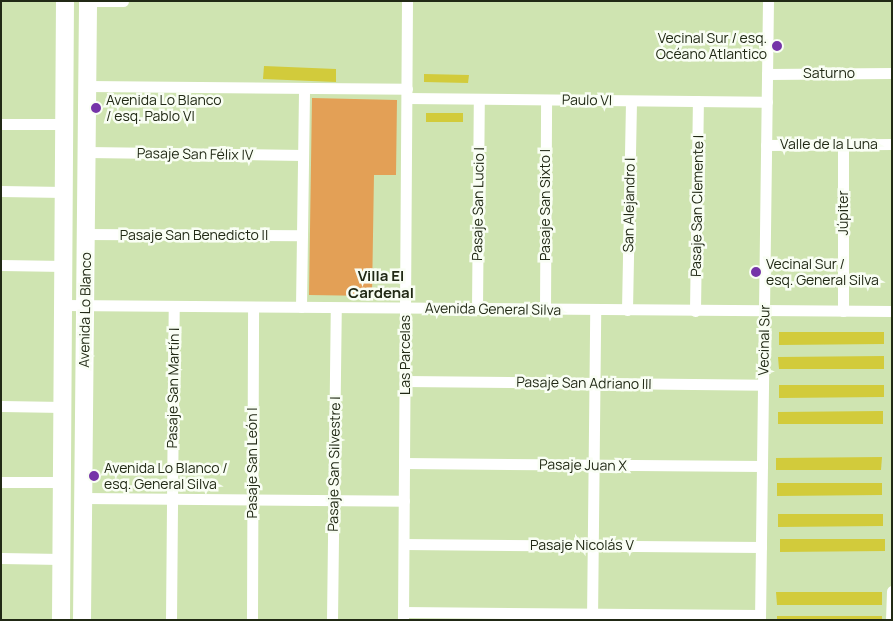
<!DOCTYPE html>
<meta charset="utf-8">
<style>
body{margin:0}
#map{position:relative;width:893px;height:621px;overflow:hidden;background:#cfe4b1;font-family:Manrope,sans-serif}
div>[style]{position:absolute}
.green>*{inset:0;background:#e3a056}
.building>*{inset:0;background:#d2cb3b}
.minor>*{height:11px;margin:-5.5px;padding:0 5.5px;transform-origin:5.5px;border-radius:5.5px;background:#fff}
.primary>*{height:18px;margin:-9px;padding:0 9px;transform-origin:9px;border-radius:9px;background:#fff}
.dots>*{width:14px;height:14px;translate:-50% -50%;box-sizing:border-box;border:2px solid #f9fef4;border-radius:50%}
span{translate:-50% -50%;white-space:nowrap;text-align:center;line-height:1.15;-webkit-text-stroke:5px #f9fef4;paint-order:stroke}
.poi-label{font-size:14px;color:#212915}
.right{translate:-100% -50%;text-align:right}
.left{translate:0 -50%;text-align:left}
.street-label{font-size:14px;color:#212915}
.neighbourhood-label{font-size:15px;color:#212915;font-weight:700}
.frame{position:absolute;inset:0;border:2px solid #212915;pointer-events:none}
</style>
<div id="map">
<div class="green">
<i style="clip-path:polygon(312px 98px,397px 100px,396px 175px,374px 175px,372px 296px,309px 295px)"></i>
</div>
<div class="building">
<i style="clip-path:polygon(264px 66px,336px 69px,336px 82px,263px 79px)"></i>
<i style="clip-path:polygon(424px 74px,469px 75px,468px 83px,424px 82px)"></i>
<i style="clip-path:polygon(426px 113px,463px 113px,463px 122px,426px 122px)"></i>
<i style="clip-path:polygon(779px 332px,884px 332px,884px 344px,779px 345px)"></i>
<i style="clip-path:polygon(884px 356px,884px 369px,779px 369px,778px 357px)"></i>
<i style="clip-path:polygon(779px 385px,884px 385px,884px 397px,779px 398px)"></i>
<i style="clip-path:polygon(883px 411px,883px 424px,778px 424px,778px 412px)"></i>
<i style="clip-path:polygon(882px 457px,881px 470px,776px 470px,776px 458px)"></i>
<i style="clip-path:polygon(777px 483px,882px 483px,882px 495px,777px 496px)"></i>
<i style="clip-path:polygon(778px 514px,883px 514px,883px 526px,778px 527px)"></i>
<i style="clip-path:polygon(780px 539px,885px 539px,885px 551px,780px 552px)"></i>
<i style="clip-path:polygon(776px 592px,882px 592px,882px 605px,777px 605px)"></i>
<i style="clip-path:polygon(777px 616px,882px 616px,882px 620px,777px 620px)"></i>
</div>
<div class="minor">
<i style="left:88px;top:1px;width:35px"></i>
<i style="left:767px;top:74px;width:125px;rotate:-0.5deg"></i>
<i style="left:87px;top:86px;width:320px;rotate:0.5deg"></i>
<i style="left:407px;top:98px;width:360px;rotate:0.6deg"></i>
<i style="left:1px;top:124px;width:64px"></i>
<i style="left:843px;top:144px;width:167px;rotate:90deg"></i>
<i style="left:766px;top:145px;width:126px;rotate:-0.5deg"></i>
<i style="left:87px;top:152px;width:216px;rotate:0.8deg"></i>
<i style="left:1px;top:191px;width:63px;rotate:0.9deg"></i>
<i style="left:86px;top:234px;width:216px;rotate:0.3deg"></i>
<i style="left:1px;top:265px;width:63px;rotate:0.9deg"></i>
<i style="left:64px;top:305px;width:828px;rotate:0.42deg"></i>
<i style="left:301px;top:307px;width:219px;rotate:-89.2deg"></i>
<i style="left:477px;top:309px;width:210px;rotate:-89.5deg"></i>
<i style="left:545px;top:310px;width:210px;rotate:-89.7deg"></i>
<i style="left:627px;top:310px;width:209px;rotate:-88.9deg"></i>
<i style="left:695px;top:311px;width:210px;rotate:-89.2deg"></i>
<i style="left:405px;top:381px;width:358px;rotate:0.6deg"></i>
<i style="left:1px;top:406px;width:62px;rotate:0.9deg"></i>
<i style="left:404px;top:463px;width:358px;rotate:0.5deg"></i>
<i style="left:1px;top:482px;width:61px"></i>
<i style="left:84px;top:498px;width:320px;rotate:0.5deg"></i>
<i style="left:404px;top:544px;width:357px;rotate:0.5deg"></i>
<i style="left:1px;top:558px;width:60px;rotate:1deg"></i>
<i style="left:403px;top:612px;width:357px;rotate:0.5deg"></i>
<i style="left:171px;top:620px;width:314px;rotate:-89.5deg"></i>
<i style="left:252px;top:620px;width:313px;rotate:-89.8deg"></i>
<i style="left:332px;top:620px;width:312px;rotate:-89.3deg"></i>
<i style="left:403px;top:620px;width:619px;rotate:-89.63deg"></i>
<i style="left:592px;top:620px;width:310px;rotate:-89.4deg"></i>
<i style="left:760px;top:620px;width:619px;rotate:-89.26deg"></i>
<i style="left:891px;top:620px;width:29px;rotate:-88deg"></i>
</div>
<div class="primary">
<i style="left:61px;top:620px;width:619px;rotate:-89.63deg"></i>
<i style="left:82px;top:620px;width:619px;rotate:-89.44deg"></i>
</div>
<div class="dots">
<i style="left:777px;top:46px;background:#7534a8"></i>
<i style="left:96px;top:108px;background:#7534a8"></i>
<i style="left:756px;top:272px;background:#7534a8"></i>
<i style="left:94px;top:476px;background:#7534a8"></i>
</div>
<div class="poi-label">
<span class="right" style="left:767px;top:46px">Vecinal Sur / esq.<br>Océano Atlantico</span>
<span class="left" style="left:106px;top:108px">Avenida Lo Blanco<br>/ esq. Pablo VI</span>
<span class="left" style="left:766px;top:272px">Vecinal Sur /<br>esq. General Silva</span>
<span class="left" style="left:104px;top:476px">Avenida Lo Blanco /<br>esq. General Silva</span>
</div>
<div class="street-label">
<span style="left:829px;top:73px">Saturno</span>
<span style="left:587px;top:100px;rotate:1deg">Paulo VI</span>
<span style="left:829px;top:144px">Valle de la Luna</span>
<span style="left:195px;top:154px;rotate:1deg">Pasaje San Félix IV</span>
<span style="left:478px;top:204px;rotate:-89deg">Pasaje San Lucio I</span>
<span style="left:545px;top:205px;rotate:-90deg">Pasaje San Sixto I</span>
<span style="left:629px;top:205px;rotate:-89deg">San Alejandro I</span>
<span style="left:697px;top:206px;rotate:-89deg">Pasaje San Clemente I</span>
<span style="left:843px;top:213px;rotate:-90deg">Júpiter</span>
<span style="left:194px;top:235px">Pasaje San Benedicto II</span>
<span style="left:493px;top:309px;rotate:1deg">Avenida General Silva</span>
<span style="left:85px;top:310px;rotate:-89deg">Avenida Lo Blanco</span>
<span style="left:764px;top:340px;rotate:-89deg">Vecinal Sur</span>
<span style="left:405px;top:355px;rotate:-90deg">Las Parcelas</span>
<span style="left:584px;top:383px;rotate:1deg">Pasaje San Adriano III</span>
<span style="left:173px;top:388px;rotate:-89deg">Pasaje San Martín I</span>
<span style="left:252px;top:463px;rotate:-90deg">Pasaje San León I</span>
<span style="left:334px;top:464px;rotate:-89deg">Pasaje San Silvestre I</span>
<span style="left:583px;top:465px;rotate:1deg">Pasaje Juan X</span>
<span style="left:582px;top:545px">Pasaje Nicolás V</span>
</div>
<div class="neighbourhood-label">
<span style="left:381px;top:284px">Villa El<br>Cardenal</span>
</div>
<div class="frame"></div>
</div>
